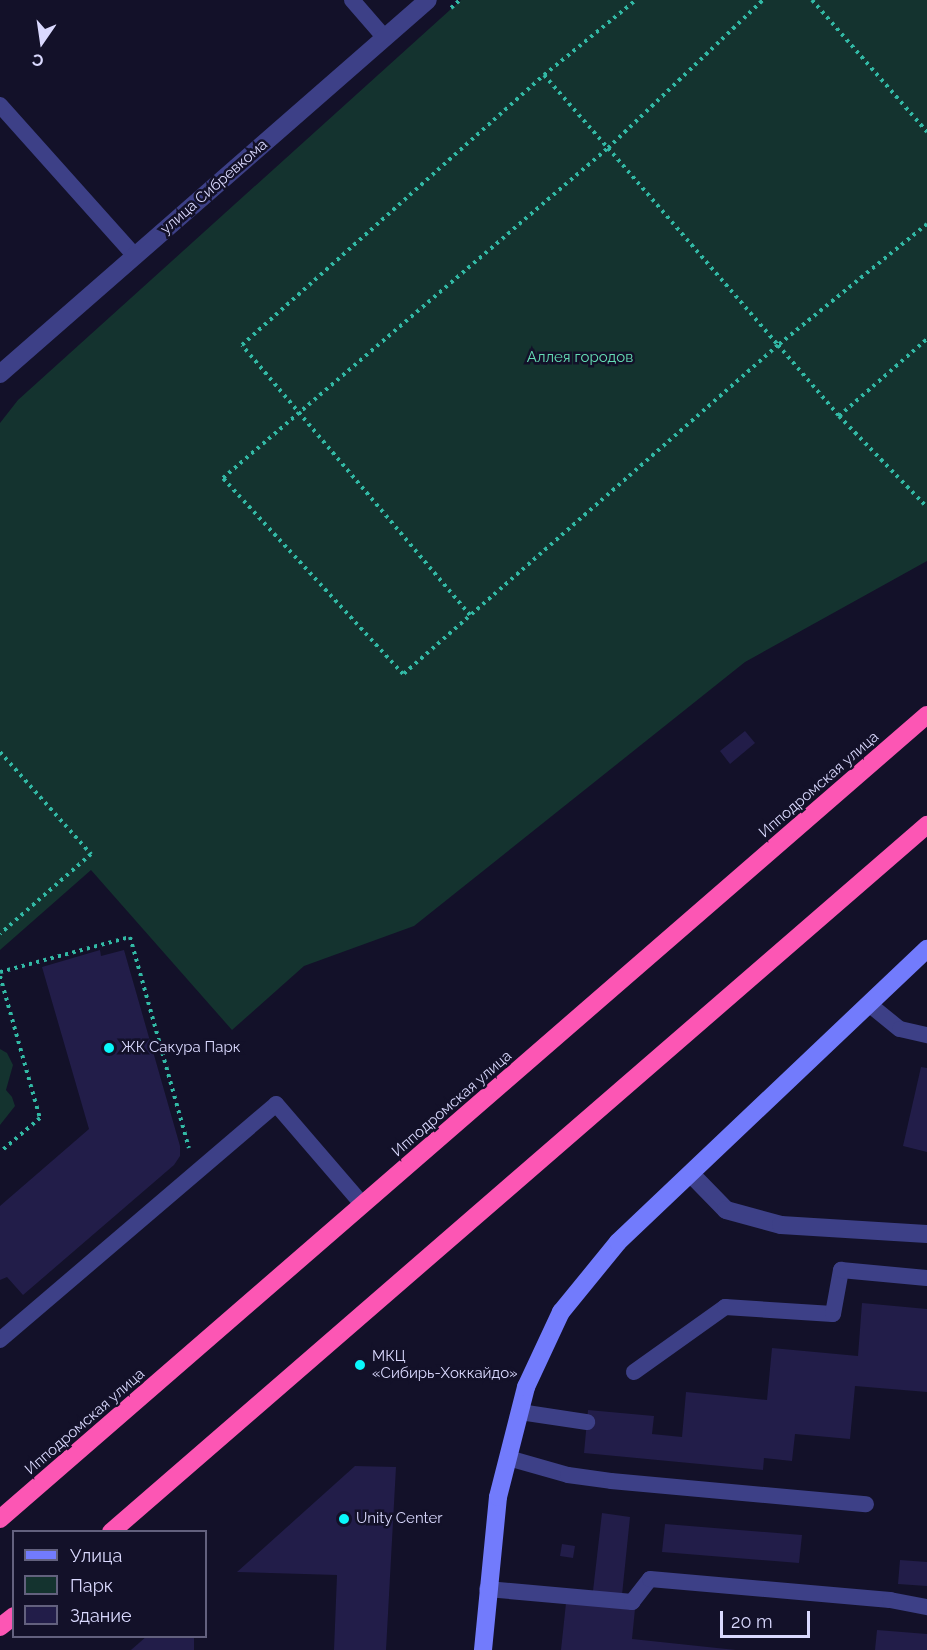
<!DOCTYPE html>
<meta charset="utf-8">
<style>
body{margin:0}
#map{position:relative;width:927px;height:1650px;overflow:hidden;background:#131129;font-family:Raleway,sans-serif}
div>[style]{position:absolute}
.green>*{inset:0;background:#14332f}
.building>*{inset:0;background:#221d49}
.path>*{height:4px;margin-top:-2px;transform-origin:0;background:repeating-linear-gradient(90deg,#32b9a5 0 3px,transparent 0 7.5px)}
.lane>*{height:16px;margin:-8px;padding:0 8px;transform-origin:8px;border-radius:8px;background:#3d4087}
.street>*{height:18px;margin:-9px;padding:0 9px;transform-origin:9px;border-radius:9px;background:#3d4087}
.secondary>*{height:18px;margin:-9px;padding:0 9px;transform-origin:9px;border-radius:9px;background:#727bfc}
.highway>*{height:18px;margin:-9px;padding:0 9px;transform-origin:9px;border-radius:9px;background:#fc56b4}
.dots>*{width:16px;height:16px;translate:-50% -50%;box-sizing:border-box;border:3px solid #131129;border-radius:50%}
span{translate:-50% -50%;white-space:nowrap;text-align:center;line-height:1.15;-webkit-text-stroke:5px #131129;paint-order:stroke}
.street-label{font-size:15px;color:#dad9fe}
.park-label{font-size:15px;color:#65deb5}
.poi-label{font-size:15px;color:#dad9fe}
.left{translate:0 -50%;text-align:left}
.legend{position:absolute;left:12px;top:1530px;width:195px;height:108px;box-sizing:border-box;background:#131129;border:2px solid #63617e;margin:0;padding:8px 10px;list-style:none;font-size:18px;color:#dad9fe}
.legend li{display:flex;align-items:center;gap:12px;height:30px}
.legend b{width:30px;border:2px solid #63617e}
.north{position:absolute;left:12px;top:12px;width:60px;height:60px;-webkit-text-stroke:4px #131129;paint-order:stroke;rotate:193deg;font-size:16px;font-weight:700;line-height:24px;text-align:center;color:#dad9fe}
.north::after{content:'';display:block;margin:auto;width:21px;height:27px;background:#dad9fe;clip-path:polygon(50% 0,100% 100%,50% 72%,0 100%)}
.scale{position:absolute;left:720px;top:1611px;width:90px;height:27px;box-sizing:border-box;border:3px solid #dad9fe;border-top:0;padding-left:8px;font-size:18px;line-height:21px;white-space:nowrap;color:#dad9fe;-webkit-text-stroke:4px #131129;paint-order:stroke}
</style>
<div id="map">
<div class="green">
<i style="clip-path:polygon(461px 0,927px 0,927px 561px,745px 662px,414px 926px,304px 966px,232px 1030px,91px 870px,0 950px,0 423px,18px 400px)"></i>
<i style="clip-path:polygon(0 1049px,7px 1053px,13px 1065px,6px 1090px,12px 1097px,15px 1106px,0 1125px)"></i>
</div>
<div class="building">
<i style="clip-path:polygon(745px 731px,755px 743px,730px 764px,720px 751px)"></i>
<i style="clip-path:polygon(100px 950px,101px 956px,124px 950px,180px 1146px,180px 1156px,174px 1165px,23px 1295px,7px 1277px,0 1280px,0 1206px,89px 1129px,42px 967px)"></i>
<i style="clip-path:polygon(921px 1067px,927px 1068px,927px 1152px,903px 1146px)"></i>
<i style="clip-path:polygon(862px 1303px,927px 1309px,927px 1392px,855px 1386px,850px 1439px,795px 1434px,792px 1461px,764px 1458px,763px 1470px,584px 1453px,588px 1410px,654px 1416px,652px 1434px,682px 1437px,686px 1392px,767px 1400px,772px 1348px,858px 1356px)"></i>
<i style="clip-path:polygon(355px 1466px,396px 1467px,386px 1650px,334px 1650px,337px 1575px,237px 1572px)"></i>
<i style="clip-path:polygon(602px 1513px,630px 1517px,622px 1595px,593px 1591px)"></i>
<i style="clip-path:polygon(665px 1524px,802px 1535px,799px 1563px,662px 1552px)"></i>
<i style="clip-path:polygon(562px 1544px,575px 1546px,573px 1558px,560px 1556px)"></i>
<i style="clip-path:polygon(900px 1560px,927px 1562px,927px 1586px,898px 1584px)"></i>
<i style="clip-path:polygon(566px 1603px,635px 1609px,632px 1639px,736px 1650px,561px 1650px)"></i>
<i style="clip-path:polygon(877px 1630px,927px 1634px,927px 1650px,875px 1650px)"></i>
<i style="clip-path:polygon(147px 1636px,194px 1636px,194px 1650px,131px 1650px)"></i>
</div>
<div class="path">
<i style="left:812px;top:0;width:175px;rotate:48.9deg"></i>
<i style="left:451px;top:8px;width:12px;rotate:-42deg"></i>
<i style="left:544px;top:75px;width:119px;rotate:-39.2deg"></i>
<i style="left:927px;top:224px;width:192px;rotate:140.9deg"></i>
<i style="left:778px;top:345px;width:499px;rotate:138.7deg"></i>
<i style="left:403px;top:674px;width:266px;rotate:-132.6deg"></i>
<i style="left:223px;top:478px;width:507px;rotate:-40.6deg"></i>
<i style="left:608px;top:148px;width:260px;rotate:49.2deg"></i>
<i style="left:778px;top:345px;width:94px;rotate:49.3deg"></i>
<i style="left:839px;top:416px;width:127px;rotate:46deg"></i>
<i style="left:839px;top:416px;width:117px;rotate:-41.2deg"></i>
<i style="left:470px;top:615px;width:353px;rotate:-130.2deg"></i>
<i style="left:242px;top:345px;width:405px;rotate:-41.8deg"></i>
<i style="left:544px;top:75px;width:97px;rotate:48.8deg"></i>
<i style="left:608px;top:148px;width:214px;rotate:-43.7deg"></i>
<i style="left:0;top:752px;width:137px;rotate:48.3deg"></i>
<i style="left:91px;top:854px;width:121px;rotate:138.7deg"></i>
<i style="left:0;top:972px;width:135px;rotate:-15.1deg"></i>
<i style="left:130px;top:937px;width:219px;rotate:74.4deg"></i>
<i style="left:0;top:976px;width:148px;rotate:74.3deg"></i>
<i style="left:40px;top:1118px;width:52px;rotate:139.6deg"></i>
</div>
<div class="lane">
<i style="left:352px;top:0;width:50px;rotate:49deg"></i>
<i style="left:0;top:105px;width:203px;rotate:48.2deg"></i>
<i style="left:870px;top:1005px;width:38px;rotate:39deg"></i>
<i style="left:900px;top:1029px;width:28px;rotate:13deg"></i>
<i style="left:0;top:1340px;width:363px;rotate:-40.5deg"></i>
<i style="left:276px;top:1104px;width:133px;rotate:49.3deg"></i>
<i style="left:634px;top:1372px;width:112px;rotate:-35.5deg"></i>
<i style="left:725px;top:1307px;width:108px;rotate:3.7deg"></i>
<i style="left:833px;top:1314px;width:45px;rotate:-79.7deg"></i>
<i style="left:841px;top:1270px;width:86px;rotate:5.3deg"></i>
<i style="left:520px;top:1412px;width:68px;rotate:8.5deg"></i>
<i style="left:508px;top:1458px;width:62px;rotate:15.8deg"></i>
<i style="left:568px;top:1475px;width:43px;rotate:7.9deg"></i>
<i style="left:611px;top:1481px;width:256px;rotate:5.2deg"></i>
<i style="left:487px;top:1589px;width:146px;rotate:5.1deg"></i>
<i style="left:632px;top:1602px;width:29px;rotate:-52deg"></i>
<i style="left:650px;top:1579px;width:241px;rotate:5deg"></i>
<i style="left:890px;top:1600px;width:38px;rotate:11deg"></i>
</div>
<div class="street">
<i style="left:0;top:374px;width:568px;rotate:-41.15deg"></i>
<i style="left:691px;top:1174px;width:50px;rotate:45.8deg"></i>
<i style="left:726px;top:1210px;width:57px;rotate:15.3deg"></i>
<i style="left:781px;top:1225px;width:146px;rotate:3.5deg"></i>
</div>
<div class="secondary">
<i style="left:483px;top:1650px;width:154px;rotate:-84.4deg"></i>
<i style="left:498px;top:1497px;width:114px;rotate:-75.7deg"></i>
<i style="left:526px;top:1387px;width:83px;rotate:-65deg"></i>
<i style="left:561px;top:1312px;width:90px;rotate:-50.8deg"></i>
<i style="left:618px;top:1242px;width:426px;rotate:-43.5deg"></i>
</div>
<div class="highway">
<i style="left:0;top:1519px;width:1227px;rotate:-40.94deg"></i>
<i style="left:111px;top:1532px;width:1080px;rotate:-40.91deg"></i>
<i style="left:0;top:1627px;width:18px;rotate:-38deg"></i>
</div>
<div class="dots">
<i style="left:109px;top:1048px;background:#09f8fb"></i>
<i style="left:360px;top:1365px;background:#09f8fb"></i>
<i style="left:344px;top:1519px;background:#09f8fb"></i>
</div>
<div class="street-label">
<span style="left:214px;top:187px;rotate:-41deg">улица Сибревкома</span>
<span style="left:819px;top:785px;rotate:-41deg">Ипподромская улица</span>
<span style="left:452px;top:1104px;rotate:-41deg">Ипподромская улица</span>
<span style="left:85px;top:1422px;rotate:-41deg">Ипподромская улица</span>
</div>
<div class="park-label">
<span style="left:580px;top:358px">Аллея городов</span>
</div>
<div class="poi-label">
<span class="left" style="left:121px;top:1048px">ЖК Сакура Парк</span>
<span class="left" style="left:372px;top:1365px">МКЦ<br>«Сибирь-Хоккайдо»</span>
<span class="left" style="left:356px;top:1519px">Unity Center</span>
</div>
<ul class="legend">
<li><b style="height:8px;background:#727bfc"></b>Улица</li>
<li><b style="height:16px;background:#14332f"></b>Парк</li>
<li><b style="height:16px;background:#221d49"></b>Здание</li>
</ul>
<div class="north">С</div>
<div class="scale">20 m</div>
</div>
